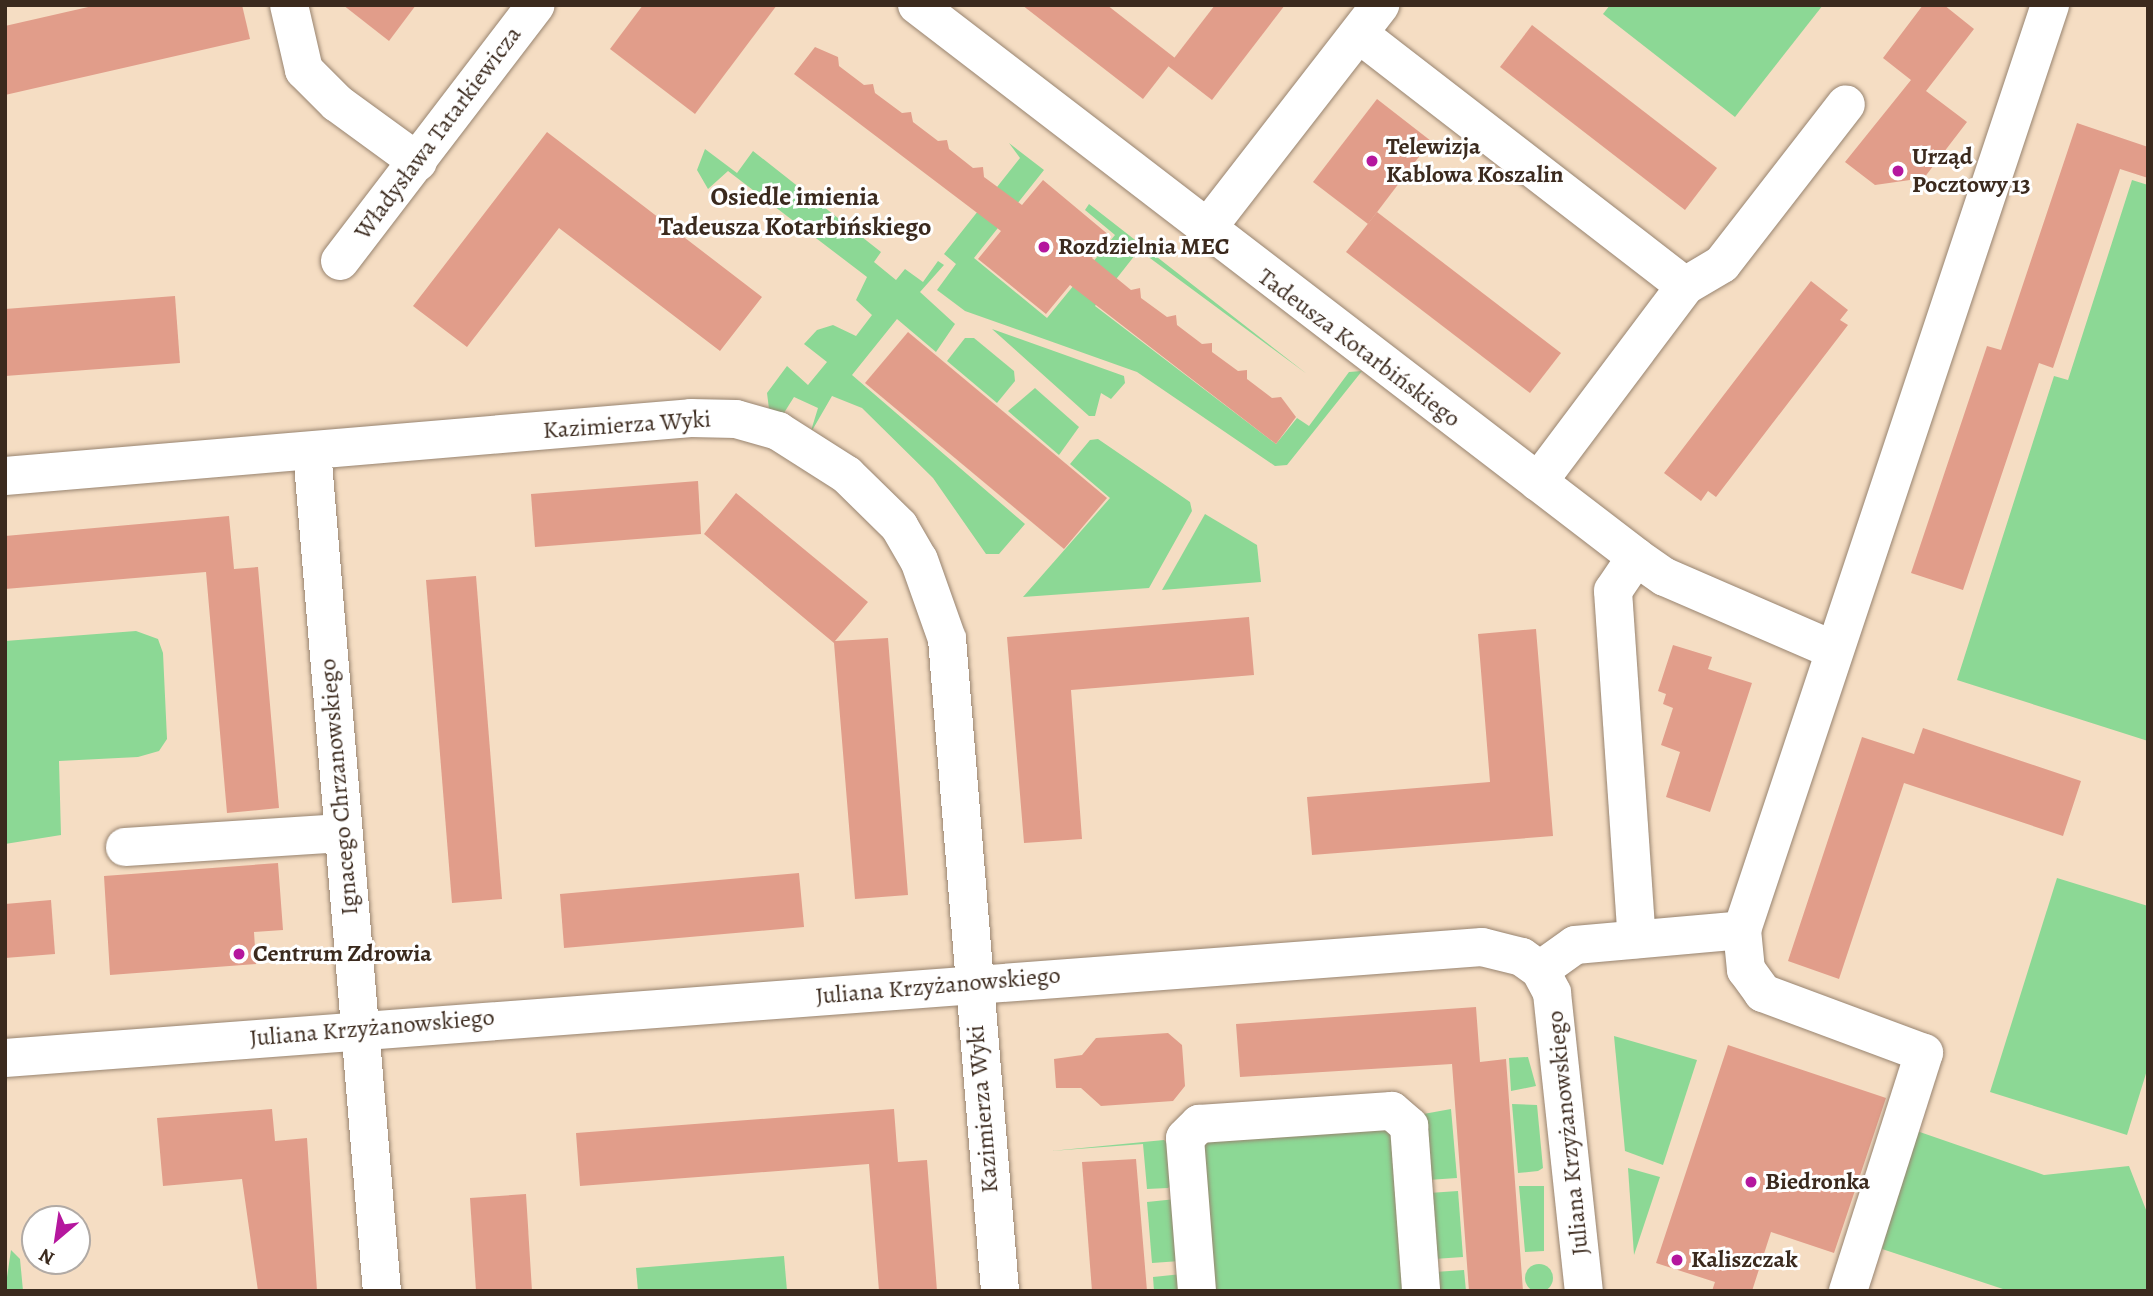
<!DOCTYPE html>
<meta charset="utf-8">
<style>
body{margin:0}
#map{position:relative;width:2153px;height:1296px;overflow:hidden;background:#f5ddc3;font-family:Alegreya,serif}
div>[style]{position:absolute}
.green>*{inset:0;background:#8cd895}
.round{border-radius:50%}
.building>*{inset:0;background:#e19d8a}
.roads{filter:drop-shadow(0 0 2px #988470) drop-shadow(0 0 2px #988470)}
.minor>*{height:38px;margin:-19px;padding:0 19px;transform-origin:19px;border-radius:19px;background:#fff}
.dots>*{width:19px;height:19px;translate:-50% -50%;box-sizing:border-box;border:4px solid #fff;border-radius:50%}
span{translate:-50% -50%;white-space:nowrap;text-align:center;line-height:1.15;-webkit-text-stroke:6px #fff;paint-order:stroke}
.street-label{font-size:24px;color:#3b2a1e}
.poi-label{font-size:24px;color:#3b2a1e;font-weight:700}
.left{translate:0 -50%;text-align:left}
.neighbourhood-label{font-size:26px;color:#3b2a1e;font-weight:700}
.frame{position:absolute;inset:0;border:7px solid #3b2a1e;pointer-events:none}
.north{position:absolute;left:21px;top:1205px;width:70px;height:70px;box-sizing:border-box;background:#fff;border:2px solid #b1aaa5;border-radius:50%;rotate:209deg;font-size:19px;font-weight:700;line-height:28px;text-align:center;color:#3b2a1e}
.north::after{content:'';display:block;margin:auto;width:24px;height:32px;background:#b5179e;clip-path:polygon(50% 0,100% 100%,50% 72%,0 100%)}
</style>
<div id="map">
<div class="green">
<i style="clip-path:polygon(1610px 5px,1823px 5px,1735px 117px,1603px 14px)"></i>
<i style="clip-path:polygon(1009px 143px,1044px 170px,974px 258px,1047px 318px,1115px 235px,1085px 210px,1089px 204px,1307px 374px,1139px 250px,1095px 306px,1276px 444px,1297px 418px,1309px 426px,1349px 372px,1362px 371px,1287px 465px,1275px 466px,1137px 372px,965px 311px,937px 290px,956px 264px,944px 254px,1020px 158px)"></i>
<i style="clip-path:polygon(705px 149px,737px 173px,753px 151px,881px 252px,874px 262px,896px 280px,905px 269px,923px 282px,938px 261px,944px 265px,920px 292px,955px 324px,936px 352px,897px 319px,852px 375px,1025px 524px,999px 554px,986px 554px,933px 478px,862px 408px,832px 396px,810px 434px,818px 408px,794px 397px,782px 416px,769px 409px,767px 393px,787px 366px,808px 385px,827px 362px,804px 344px,817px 330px,833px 325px,856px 336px,872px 315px,856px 300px,867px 277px,728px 171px,708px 189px,697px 170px)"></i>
<i style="clip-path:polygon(2132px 180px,2148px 185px,2148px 741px,1957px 680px,2054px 376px,2068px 380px)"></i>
<i style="clip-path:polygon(992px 329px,1124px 376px,1125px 383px,1111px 399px,1101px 393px,1095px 416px,1089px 416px)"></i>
<i style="clip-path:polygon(965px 338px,974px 338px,1014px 371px,1015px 381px,997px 403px,947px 361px)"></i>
<i style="clip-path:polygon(1035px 388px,1079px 427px,1059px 455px,1008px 411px)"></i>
<i style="clip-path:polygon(1098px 439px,1190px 502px,1192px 511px,1149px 588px,1023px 597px,1110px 498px,1070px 464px,1090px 440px)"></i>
<i style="clip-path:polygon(1205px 514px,1257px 545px,1261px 582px,1162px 590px)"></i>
<i style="clip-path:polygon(136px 631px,158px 639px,163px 653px,167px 739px,159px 751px,138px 757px,59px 761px,61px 835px,5px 844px,5px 641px)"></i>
<i style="clip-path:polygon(2057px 878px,2148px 906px,2148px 1067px,2127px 1135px,1990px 1092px)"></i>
<i style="clip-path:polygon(1614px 1036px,1697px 1060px,1663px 1165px,1625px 1151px)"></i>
<i style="clip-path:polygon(1528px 1057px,1536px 1086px,1511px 1091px,1509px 1058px)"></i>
<i style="clip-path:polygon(1512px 1104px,1537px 1105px,1543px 1168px,1538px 1171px,1518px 1173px)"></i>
<i style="clip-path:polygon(1451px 1109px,1457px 1178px,1428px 1180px,1418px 1115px)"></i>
<i style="clip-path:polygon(1387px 1124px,1397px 1134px,1409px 1291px,1207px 1291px,1203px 1137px)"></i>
<i style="clip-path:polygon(1914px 1130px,2044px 1175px,2129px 1166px,2148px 1215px,2148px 1291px,2009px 1291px,1882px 1249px)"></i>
<i style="clip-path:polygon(1164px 1140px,1172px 1147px,1177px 1181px,1168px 1188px,1147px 1189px,1143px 1144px,1051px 1151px)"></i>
<i style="clip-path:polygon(1628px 1168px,1660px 1177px,1634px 1255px)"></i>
<i style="clip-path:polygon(1519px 1186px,1544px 1186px,1544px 1251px,1525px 1252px)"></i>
<i style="clip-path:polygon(1458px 1191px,1463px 1257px,1434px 1259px,1429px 1193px)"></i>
<i style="clip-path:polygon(1176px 1199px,1180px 1261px,1152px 1263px,1147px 1202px)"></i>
<i style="clip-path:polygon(11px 1250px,20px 1259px,23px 1291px,5px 1291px)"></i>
<i style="clip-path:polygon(784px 1256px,787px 1291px,638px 1291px,636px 1268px)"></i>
<i class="round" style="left:1525px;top:1264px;width:28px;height:28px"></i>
<i style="clip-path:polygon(1464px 1270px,1466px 1291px,1433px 1291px,1435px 1272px)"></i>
<i style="clip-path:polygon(1182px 1274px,1191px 1291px,1154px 1291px,1153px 1277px)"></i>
</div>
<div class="building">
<i style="clip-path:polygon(97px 5px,242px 5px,250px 39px,5px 95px,5px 26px)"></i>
<i style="clip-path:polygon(343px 5px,416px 5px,389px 41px)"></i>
<i style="clip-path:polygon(643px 5px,777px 5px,695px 114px,610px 49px)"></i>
<i style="clip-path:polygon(1022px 5px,1107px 5px,1175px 58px,1143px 99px)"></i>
<i style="clip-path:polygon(1215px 5px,1285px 5px,1212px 100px,1168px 66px)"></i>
<i style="clip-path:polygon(1923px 5px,1944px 5px,1974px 29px,1926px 91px,1967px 122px,1924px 178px,1875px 185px,1845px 162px,1911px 80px,1883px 58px)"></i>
<i style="clip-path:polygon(1532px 25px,1717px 168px,1685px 210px,1500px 67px)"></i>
<i style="clip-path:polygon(815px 47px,838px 57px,839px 66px,864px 85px,873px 84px,875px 93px,902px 113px,911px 112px,913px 122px,938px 141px,947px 140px,949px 149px,973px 168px,983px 167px,984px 177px,1022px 205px,1043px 180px,1110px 236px,1092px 258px,1131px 290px,1140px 288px,1141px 298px,1167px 317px,1176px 315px,1177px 325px,1202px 344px,1212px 343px,1212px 352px,1238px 371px,1247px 370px,1247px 379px,1272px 398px,1281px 397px,1296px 417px,1276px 444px,1070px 285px,1046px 314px,978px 259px,1001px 231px,794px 74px)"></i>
<i style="clip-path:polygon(1377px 99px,1431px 141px,1368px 224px,1313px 182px)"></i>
<i style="clip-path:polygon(2077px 123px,2148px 147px,2148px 178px,2120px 169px,2053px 368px,2039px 363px,1963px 590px,1911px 573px,1987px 346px,2001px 350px)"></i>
<i style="clip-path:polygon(547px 132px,762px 297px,720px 351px,559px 228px,467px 347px,413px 306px)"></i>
<i style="clip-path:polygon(1377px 212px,1561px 353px,1530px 393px,1346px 252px)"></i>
<i style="clip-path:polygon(1811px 281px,1848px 310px,1840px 320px,1848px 325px,1716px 497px,1708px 491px,1701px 501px,1664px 473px)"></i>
<i style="clip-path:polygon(175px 296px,180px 363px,5px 376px,5px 309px)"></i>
<i style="clip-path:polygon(908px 332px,1107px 498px,1064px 549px,865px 383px)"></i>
<i style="clip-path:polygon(698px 481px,701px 534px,535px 547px,531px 494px)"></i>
<i style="clip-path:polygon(736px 493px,868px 602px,835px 641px,888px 638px,908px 895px,855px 899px,834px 643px,704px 534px)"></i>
<i style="clip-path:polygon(229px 516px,234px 569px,258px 567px,279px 808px,227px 813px,206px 572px,5px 589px,5px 536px)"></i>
<i style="clip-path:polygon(476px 576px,502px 899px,452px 903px,426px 580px)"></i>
<i style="clip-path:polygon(1249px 617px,1254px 675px,1071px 690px,1082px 839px,1024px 843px,1007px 637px)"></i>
<i style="clip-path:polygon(1536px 629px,1553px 836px,1312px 855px,1307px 797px,1490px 782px,1478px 634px)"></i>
<i style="clip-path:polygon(1673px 645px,1712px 657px,1708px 669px,1752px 683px,1710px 812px,1666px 797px,1680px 752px,1661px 745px,1673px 708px,1663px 704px,1666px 694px,1658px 691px)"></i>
<i style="clip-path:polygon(1923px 728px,2081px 781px,2063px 836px,1904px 783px,1839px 979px,1788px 961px,1862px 737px,1914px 754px)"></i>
<i style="clip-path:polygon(278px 863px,283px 930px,254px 932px,256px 964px,110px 975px,104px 876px)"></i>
<i style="clip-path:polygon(799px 873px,804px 927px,564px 948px,560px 894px)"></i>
<i style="clip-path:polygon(51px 900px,55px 954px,5px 958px,5px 904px)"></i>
<i style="clip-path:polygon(1476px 1007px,1480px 1062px,1506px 1059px,1523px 1291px,1469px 1291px,1452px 1064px,1240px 1077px,1236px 1024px)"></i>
<i style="clip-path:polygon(1168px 1033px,1182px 1045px,1185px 1086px,1173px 1101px,1101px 1106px,1081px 1088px,1056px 1088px,1054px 1059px,1082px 1055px,1096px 1038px)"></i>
<i style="clip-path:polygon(1728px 1045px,1886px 1098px,1834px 1253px,1771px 1232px,1752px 1291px,1712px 1291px,1715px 1282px,1656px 1263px)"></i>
<i style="clip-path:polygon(272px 1109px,275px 1141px,307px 1138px,317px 1291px,258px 1291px,242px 1179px,163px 1186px,157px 1118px)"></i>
<i style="clip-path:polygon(894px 1109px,898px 1162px,927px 1160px,937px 1291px,879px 1291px,869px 1164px,580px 1186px,576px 1133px)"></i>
<i style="clip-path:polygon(1136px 1159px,1147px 1291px,1092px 1291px,1082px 1162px)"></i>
<i style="clip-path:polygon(526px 1194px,532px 1291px,476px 1291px,470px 1198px)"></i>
</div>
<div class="roads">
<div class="minor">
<i style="left:289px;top:5px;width:67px;rotate:77deg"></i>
<i style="left:304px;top:70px;width:47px;rotate:45deg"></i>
<i style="left:337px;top:103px;width:100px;rotate:36.1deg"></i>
<i style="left:917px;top:5px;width:906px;rotate:37.51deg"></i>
<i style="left:1636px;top:557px;width:35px;rotate:35deg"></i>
<i style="left:1665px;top:577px;width:184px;rotate:23.4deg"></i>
<i style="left:1359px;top:34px;width:412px;rotate:37.7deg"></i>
<i style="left:1205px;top:231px;width:286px;rotate:-52.2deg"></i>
<i style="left:340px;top:261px;width:322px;rotate:-52.6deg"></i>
<i style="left:312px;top:451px;width:843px;rotate:85.24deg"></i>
<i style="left:5px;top:476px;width:688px;rotate:-4.83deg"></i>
<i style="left:691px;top:418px;width:45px;rotate:1.3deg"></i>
<i style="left:736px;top:419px;width:44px;rotate:15.9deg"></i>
<i style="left:778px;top:431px;width:82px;rotate:32.5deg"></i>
<i style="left:847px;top:475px;width:73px;rotate:44.4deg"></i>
<i style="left:899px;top:526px;width:39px;rotate:60deg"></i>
<i style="left:919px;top:560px;width:84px;rotate:70.5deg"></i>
<i style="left:947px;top:639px;width:654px;rotate:85.35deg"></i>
<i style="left:1538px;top:482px;width:245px;rotate:-53.1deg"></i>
<i style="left:1685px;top:286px;width:43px;rotate:-30.7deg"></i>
<i style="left:1722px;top:264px;width:202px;rotate:-52.2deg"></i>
<i style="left:1636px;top:557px;width:41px;rotate:124.1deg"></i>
<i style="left:1613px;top:591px;width:349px;rotate:86.1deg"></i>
<i style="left:125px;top:847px;width:218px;rotate:-3.7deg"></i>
<i style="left:1540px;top:970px;width:43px;rotate:-35.5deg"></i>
<i style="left:1575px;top:945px;width:168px;rotate:-5.1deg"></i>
<i style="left:5px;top:1058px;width:1481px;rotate:-4.3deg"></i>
<i style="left:1482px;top:947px;width:41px;rotate:14deg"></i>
<i style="left:1522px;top:957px;width:22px;rotate:36deg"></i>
<i style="left:1540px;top:970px;width:26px;rotate:62deg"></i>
<i style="left:1552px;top:993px;width:300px;rotate:83.9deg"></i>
<i style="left:1197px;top:1291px;width:153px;rotate:-94.5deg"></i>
<i style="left:1185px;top:1138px;width:20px;rotate:-45deg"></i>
<i style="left:1199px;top:1124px;width:193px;rotate:-3.9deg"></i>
<i style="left:1392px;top:1111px;width:23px;rotate:41deg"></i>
<i style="left:1409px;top:1126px;width:165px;rotate:85.8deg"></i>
<i style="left:1848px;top:1291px;width:250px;rotate:-72.3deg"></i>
<i style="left:1924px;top:1053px;width:172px;rotate:-159.6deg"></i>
<i style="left:1763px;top:993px;width:29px;rotate:-126deg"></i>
<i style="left:1746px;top:970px;width:40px;rotate:-95.7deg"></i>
<i style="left:1742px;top:930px;width:975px;rotate:-71.58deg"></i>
</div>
</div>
<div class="dots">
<i style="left:1372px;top:161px;background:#b5179e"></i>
<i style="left:1898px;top:171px;background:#b5179e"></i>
<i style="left:1044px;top:247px;background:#b5179e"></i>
<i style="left:239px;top:954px;background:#b5179e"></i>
<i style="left:1751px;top:1182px;background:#b5179e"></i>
<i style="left:1677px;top:1260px;background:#b5179e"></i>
</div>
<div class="street-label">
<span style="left:438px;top:133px;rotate:-53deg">Władysława Tatarkiewicza</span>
<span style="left:1359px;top:348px;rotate:37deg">Tadeusza Kotarbińskiego</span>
<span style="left:627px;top:425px;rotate:-4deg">Kazimierza Wyki</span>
<span style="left:339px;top:787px;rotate:-95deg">Ignacego Chrzanowskiego</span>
<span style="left:938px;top:986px;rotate:-5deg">Juliana Krzyżanowskiego</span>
<span style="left:372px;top:1028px;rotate:-5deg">Juliana Krzyżanowskiego</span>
<span style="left:983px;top:1109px;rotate:-95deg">Kazimierza Wyki</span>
<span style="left:1568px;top:1133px;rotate:-96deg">Juliana Krzyżanowskiego</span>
</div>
<div class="poi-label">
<span class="left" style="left:1386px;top:161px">Telewizja<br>Kablowa Koszalin</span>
<span class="left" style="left:1912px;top:171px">Urząd<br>Pocztowy 13</span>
<span class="left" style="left:1058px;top:247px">Rozdzielnia MEC</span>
<span class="left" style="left:253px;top:954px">Centrum Zdrowia</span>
<span class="left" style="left:1765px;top:1182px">Biedronka</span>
<span class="left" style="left:1691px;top:1260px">Kaliszczak</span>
</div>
<div class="neighbourhood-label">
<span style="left:795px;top:212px">Osiedle imienia<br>Tadeusza Kotarbińskiego</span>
</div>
<div class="frame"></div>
<div class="north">N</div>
</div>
